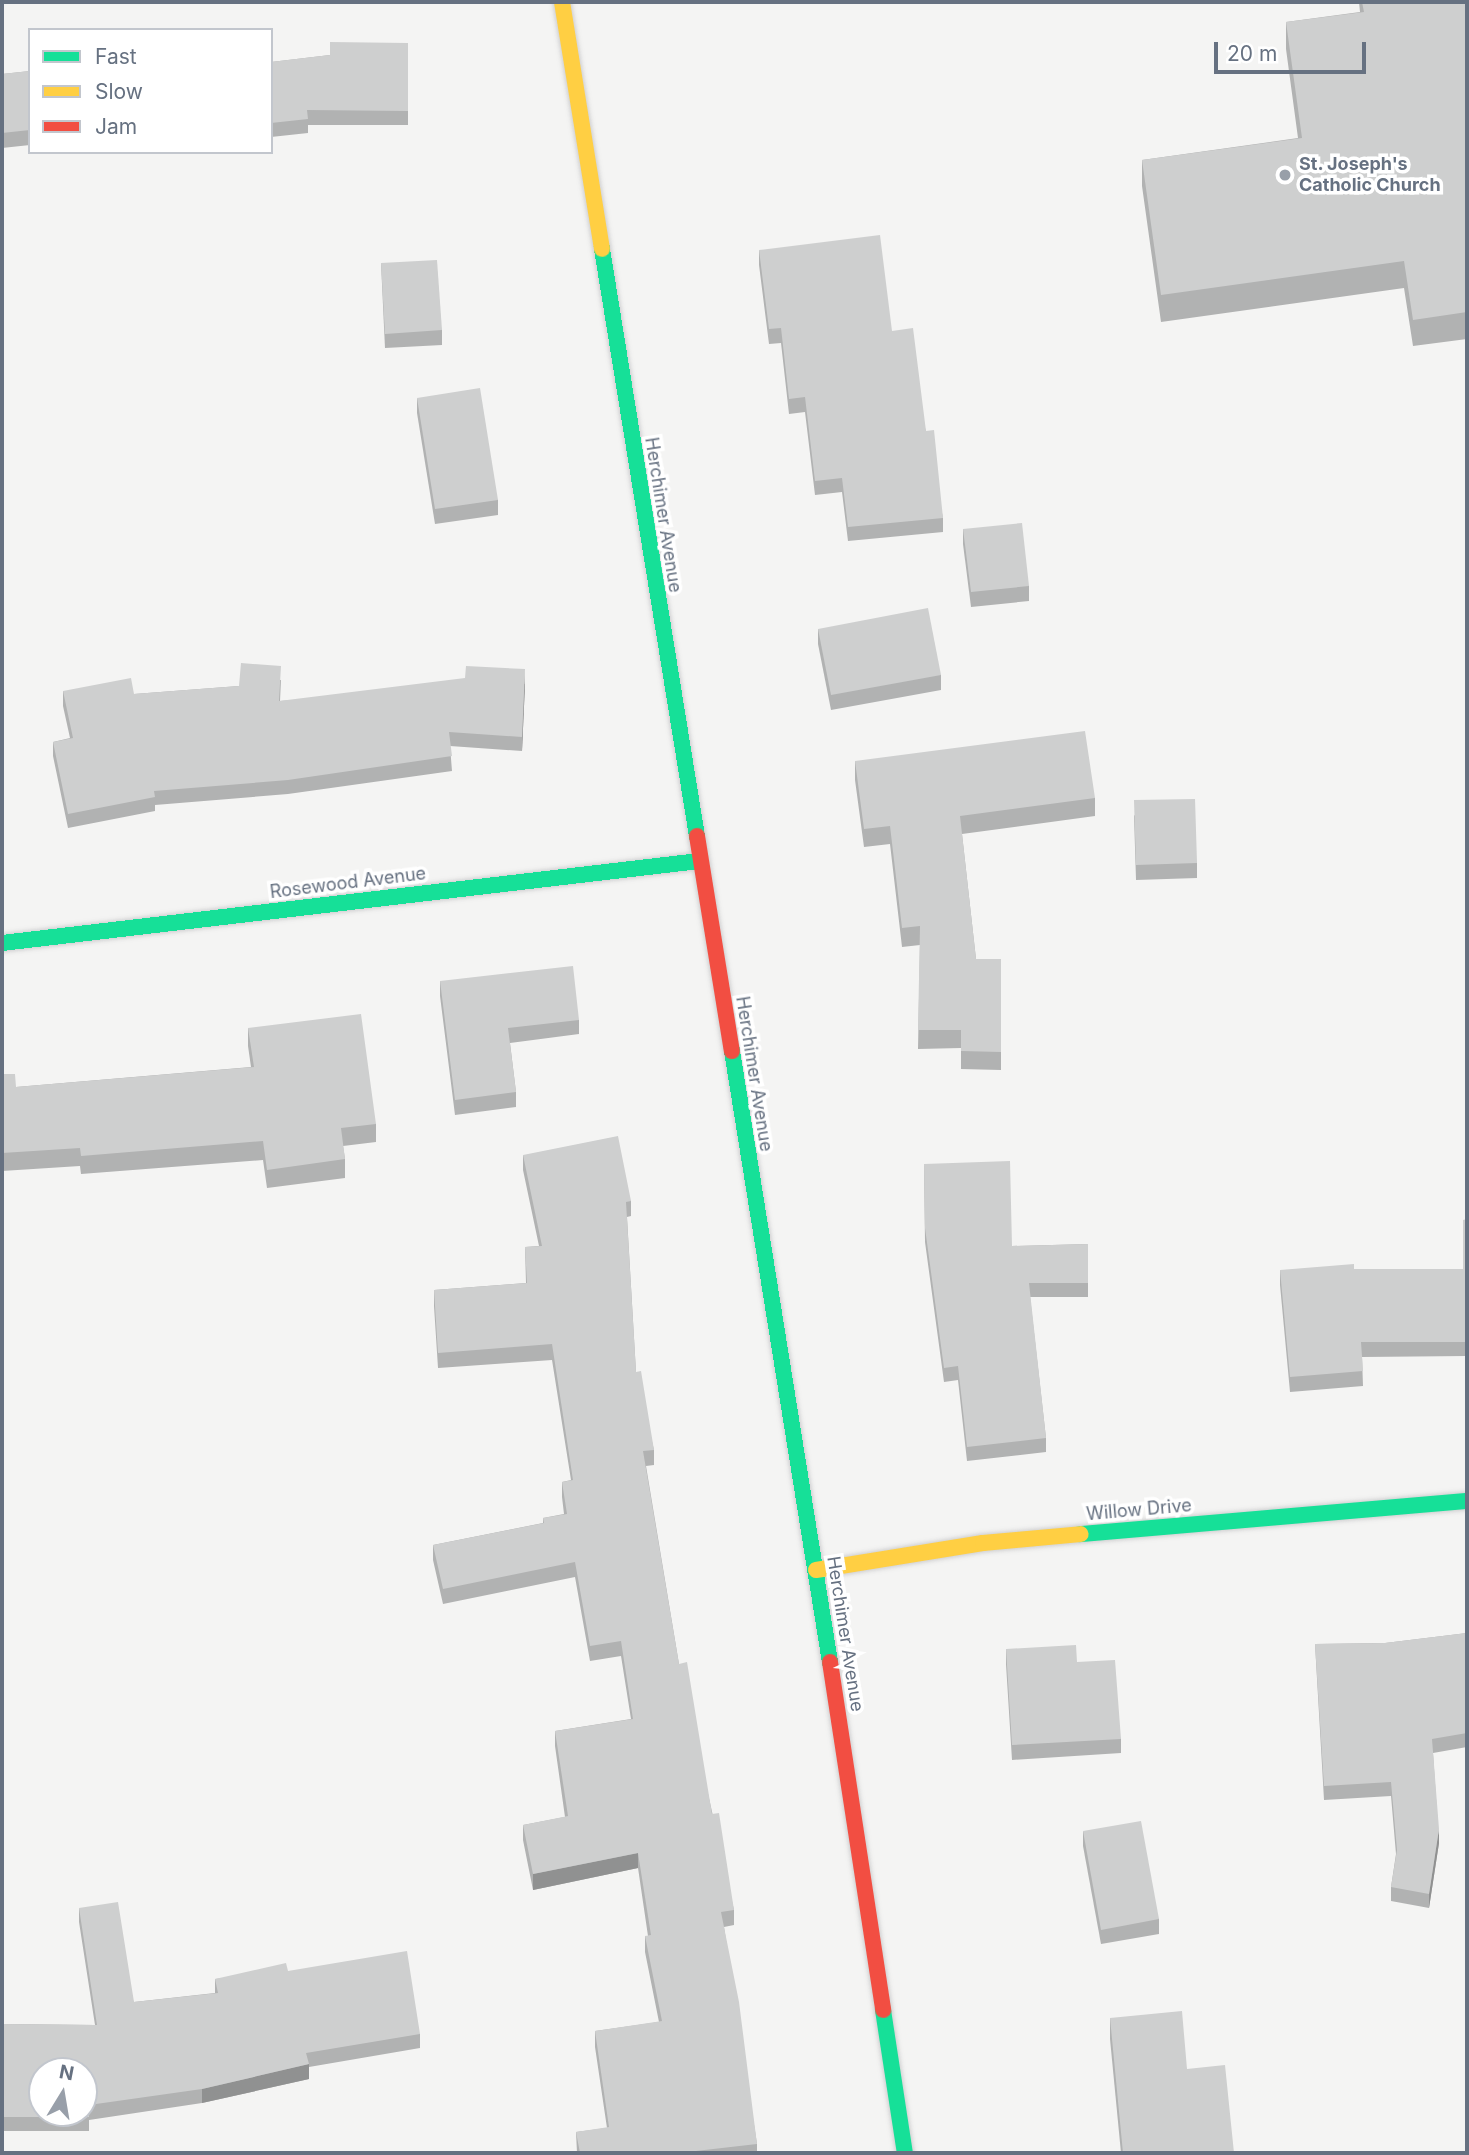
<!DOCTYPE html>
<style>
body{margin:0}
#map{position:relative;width:1469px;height:2155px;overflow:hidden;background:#f4f4f3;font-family:Inter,sans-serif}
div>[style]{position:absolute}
.roads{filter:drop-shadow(0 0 2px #d0d0d1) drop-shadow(0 0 2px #d0d0d1)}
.fast>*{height:16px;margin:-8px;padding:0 8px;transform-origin:8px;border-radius:8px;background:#16e098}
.slow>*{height:16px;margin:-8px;padding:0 8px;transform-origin:8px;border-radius:8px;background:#ffcf43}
.jam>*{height:16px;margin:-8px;padding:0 8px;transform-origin:8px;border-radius:8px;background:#f24e42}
.wall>*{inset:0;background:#b1b2b2}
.shaded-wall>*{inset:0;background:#909191}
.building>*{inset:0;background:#cecfcf}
.dots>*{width:19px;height:19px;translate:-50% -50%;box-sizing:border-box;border:4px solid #fff;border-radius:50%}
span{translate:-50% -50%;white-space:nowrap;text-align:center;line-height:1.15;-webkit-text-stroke:7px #fff;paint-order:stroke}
.poi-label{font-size:18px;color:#667181;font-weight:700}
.left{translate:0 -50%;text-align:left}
.street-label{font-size:18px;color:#667181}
.frame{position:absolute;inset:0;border:4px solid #667181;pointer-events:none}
.legend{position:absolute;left:28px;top:28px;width:245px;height:126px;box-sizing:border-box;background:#fff;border:2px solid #c2c6cd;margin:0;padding:9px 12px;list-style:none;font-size:21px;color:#667181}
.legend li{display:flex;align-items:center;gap:14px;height:35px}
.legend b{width:35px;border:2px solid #c2c6cd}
.north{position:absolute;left:28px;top:2057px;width:70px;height:70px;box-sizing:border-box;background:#fff;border:2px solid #c2c6cd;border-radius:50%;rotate:11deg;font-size:19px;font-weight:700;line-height:28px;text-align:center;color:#667181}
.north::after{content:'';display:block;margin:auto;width:24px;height:32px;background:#989fa9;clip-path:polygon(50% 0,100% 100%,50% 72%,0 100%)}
.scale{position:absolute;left:1214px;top:42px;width:152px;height:32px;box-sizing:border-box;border:4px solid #667181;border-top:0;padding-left:9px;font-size:21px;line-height:24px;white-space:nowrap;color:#667181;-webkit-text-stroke:5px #fff;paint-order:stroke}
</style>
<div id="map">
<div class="roads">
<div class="fast">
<i style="left:602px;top:249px;width:595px;rotate:80.81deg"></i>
<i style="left:2px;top:943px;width:702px;rotate:-6.71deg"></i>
<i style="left:732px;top:1051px;width:619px;rotate:80.89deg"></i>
<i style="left:1081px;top:1534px;width:387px;rotate:-4.9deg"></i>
<i style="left:883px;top:2010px;width:145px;rotate:81.3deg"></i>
</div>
<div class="slow">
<i style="left:562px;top:2px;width:250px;rotate:80.8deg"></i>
<i style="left:816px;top:1570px;width:169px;rotate:-9.2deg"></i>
<i style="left:983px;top:1543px;width:98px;rotate:-5.2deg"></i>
</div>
<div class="jam">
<i style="left:697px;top:836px;width:218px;rotate:80.8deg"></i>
<i style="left:830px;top:1662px;width:352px;rotate:81.3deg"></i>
</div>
</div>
<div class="wall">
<i style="clip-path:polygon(1359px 2px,1467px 2px,1467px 339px,1413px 346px,1404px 288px,1161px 322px,1142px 186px,1142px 160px,1298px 138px,1286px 49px,1286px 22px,1360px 12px)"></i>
<i style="clip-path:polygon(408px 43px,408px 125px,308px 125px,308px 133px,271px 137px,271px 62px,330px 55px)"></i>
<i style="clip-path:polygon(30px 71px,30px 145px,2px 148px,2px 74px)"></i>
<i style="clip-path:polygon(759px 250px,892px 331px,926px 431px,943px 518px,943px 532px,848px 541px,842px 492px,815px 495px,805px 412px,789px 414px,781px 343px,769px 344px,759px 265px)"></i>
<i style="clip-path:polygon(381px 263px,442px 330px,442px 345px,385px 348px)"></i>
<i style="clip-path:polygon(417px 398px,498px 500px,498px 515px,435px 524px,417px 413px)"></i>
<i style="clip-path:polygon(963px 529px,1029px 586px,1029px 601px,971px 607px,963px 544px)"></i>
<i style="clip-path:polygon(818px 629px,941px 675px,941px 690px,831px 710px,818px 644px)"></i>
<i style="clip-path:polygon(281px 680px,280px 701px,525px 684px,522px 751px,450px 746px,452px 771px,288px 794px,155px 805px,155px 811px,68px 828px,53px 756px,53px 742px,70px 738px,63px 706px,63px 691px,134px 694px,239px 686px)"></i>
<i style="clip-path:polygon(855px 761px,1095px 798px,1095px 816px,962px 834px,976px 959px,1001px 959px,1001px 1070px,961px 1069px,961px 1048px,918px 1049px,920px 945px,902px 947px,890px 844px,864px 847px,855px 780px)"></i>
<i style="clip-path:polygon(1134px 815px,1197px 863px,1197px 878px,1136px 880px)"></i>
<i style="clip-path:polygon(440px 981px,579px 1020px,579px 1034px,510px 1043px,516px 1092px,516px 1107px,455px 1115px,440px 996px)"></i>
<i style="clip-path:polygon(248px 1028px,376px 1124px,376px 1142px,343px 1146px,345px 1159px,345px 1178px,267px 1188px,263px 1160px,81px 1174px,80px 1166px,2px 1171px,2px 1074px,16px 1087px,251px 1067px,248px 1046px)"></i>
<i style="clip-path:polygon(523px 1155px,631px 1201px,631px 1216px,627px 1217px,636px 1372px,654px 1450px,654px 1465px,646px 1466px,679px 1664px,734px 1910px,734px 1925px,724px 1927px,757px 2144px,757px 2153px,577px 2153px,576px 2132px,607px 2128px,595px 2047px,595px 2031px,659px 2022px,645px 1952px,645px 1936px,648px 1936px,638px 1868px,533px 1890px,523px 1840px,523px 1825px,565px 1817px,555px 1746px,555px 1731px,631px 1719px,621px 1656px,590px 1661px,575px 1577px,443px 1604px,433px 1560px,433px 1545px,543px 1523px,543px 1518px,564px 1514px,562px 1497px,562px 1482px,571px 1480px,552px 1360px,438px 1368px,434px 1306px,434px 1290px,526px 1283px,525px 1247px,539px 1246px,523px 1170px)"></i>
<i style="clip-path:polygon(924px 1164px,1012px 1246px,1088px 1244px,1088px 1297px,1030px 1297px,1046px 1438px,1046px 1452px,967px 1461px,958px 1380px,944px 1382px,925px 1242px)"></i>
<i style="clip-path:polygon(1467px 1219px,1467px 1356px,1362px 1357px,1363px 1386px,1290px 1392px,1280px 1285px,1280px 1270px,1463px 1269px)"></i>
<i style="clip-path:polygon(1467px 1633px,1467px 1747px,1433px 1753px,1439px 1843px,1429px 1908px,1391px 1901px,1391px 1887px,1396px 1854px,1391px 1796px,1324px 1800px,1315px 1644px,1385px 1643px)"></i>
<i style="clip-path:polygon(1006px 1649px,1077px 1662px,1121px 1739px,1121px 1753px,1012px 1760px,1006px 1664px)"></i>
<i style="clip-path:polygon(1083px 1831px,1159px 1919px,1159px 1934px,1101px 1944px,1083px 1846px)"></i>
<i style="clip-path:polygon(79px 1908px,134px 2002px,215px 1993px,215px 1979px,288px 1971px,420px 2034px,420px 2048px,309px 2067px,309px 2079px,202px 2103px,89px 2120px,89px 2131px,2px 2131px,2px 2024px,95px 2025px,79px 1922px)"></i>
<i style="clip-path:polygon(1110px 2018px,1187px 2069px,1234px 2153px,1121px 2153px,1110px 2039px)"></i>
</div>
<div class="shaded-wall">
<i style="clip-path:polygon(525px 669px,525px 684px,522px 751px,522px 737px)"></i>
<i style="clip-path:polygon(1439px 1829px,1439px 1843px,1429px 1908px,1429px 1894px)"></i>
<i style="clip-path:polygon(638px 1853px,638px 1868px,533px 1890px,533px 1874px)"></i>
<i style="clip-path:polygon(309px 2064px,309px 2079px,202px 2103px,202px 2089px)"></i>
</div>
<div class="building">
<i style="clip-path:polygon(1362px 2px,1467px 2px,1467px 312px,1413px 320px,1404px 261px,1161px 295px,1142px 160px,1302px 138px,1286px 22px,1364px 12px)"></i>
<i style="clip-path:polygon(330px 42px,408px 43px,408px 111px,307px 110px,308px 119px,271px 123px,271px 62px,330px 55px)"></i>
<i style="clip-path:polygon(30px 71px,30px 130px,2px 133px,2px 74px)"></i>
<i style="clip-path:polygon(880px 235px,892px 331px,913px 328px,926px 431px,934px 430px,943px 518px,848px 527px,842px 478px,815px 481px,805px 397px,789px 399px,781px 328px,769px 329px,759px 250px)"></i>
<i style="clip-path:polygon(437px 260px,442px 330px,385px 334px,381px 263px)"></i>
<i style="clip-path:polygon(480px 388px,498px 500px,435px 509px,417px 398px)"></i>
<i style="clip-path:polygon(1022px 523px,1029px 586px,971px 592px,963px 529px)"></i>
<i style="clip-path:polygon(928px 608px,941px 675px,831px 695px,818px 629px)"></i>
<i style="clip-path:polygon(241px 663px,281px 666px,279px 701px,465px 678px,466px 666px,525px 669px,522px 737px,449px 732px,452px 756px,288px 780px,154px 791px,155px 797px,68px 814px,53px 742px,73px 738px,63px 691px,131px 678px,134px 694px,239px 686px)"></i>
<i style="clip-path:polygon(1085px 731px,1095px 798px,960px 816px,976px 959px,1001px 959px,1001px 1052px,961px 1051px,961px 1030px,918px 1030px,920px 926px,902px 928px,890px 826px,864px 829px,855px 761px)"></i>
<i style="clip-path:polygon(1195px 799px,1197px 863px,1136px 865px,1134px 800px)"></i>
<i style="clip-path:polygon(573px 966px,579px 1020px,508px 1028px,516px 1092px,455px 1100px,440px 981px)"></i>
<i style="clip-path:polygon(361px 1014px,376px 1124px,341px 1128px,345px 1159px,267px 1170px,263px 1141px,81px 1156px,80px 1148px,2px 1153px,2px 1074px,15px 1074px,16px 1087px,254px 1067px,248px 1028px)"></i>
<i style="clip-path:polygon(618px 1136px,631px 1201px,626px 1202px,636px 1372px,641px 1371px,654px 1450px,643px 1451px,679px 1664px,687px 1662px,712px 1814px,719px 1813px,734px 1910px,721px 1912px,739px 2002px,757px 2144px,678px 2153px,580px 2153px,576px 2132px,609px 2127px,595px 2031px,662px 2021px,645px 1936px,651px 1935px,638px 1853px,533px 1874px,523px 1825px,568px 1816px,555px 1731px,633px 1719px,621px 1641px,590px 1646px,575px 1562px,443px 1589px,433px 1545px,544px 1523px,543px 1518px,567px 1514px,562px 1482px,573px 1480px,552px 1344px,438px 1353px,434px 1290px,527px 1283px,525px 1247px,542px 1246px,523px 1155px)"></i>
<i style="clip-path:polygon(1010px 1161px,1012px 1246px,1088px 1244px,1088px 1283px,1029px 1283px,1046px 1438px,967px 1447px,958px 1366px,944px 1368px,925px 1228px,924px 1164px)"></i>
<i style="clip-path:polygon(1467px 1219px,1467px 1342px,1361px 1342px,1363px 1371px,1290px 1377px,1280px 1270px,1354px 1264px,1354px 1269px,1463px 1269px,1463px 1220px)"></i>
<i style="clip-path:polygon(1467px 1633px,1467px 1733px,1432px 1739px,1439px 1829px,1429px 1894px,1391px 1887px,1397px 1850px,1391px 1782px,1324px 1786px,1315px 1644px,1385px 1643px)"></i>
<i style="clip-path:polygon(1076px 1645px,1077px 1662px,1115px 1660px,1121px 1739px,1012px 1745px,1006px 1649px)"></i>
<i style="clip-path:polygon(1141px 1821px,1159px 1919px,1101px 1930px,1083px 1831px)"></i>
<i style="clip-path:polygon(evenodd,118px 1902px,134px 2002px,218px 1993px,215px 1979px,286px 1963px,288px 1971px,407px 1951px,420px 2034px,306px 2053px,309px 2064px,202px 2089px,89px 2105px,89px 2117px,2px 2117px,2px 2024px,97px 2025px,79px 1908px,118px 1902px,42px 2071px,84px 2071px,84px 2113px,42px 2113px,42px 2071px)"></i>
<i style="clip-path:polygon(1182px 2011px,1187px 2069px,1225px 2065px,1234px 2153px,1123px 2153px,1110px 2018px)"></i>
</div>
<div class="dots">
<i style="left:1285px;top:175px;background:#989fa9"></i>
</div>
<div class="poi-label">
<span class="left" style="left:1299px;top:175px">St. Joseph's<br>Catholic Church</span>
</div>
<div class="street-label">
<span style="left:663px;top:515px;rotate:81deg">Herchimer Avenue</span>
<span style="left:348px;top:883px;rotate:-7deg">Rosewood Avenue</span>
<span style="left:754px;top:1074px;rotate:81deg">Herchimer Avenue</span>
<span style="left:1139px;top:1510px;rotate:-5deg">Willow Drive</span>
<span style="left:845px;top:1634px;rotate:81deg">Herchimer Avenue</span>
</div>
<div class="frame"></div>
<ul class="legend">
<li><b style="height:9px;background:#16e098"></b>Fast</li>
<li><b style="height:9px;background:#ffcf43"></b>Slow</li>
<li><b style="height:9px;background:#f24e42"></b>Jam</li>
</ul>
<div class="north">N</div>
<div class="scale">20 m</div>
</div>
